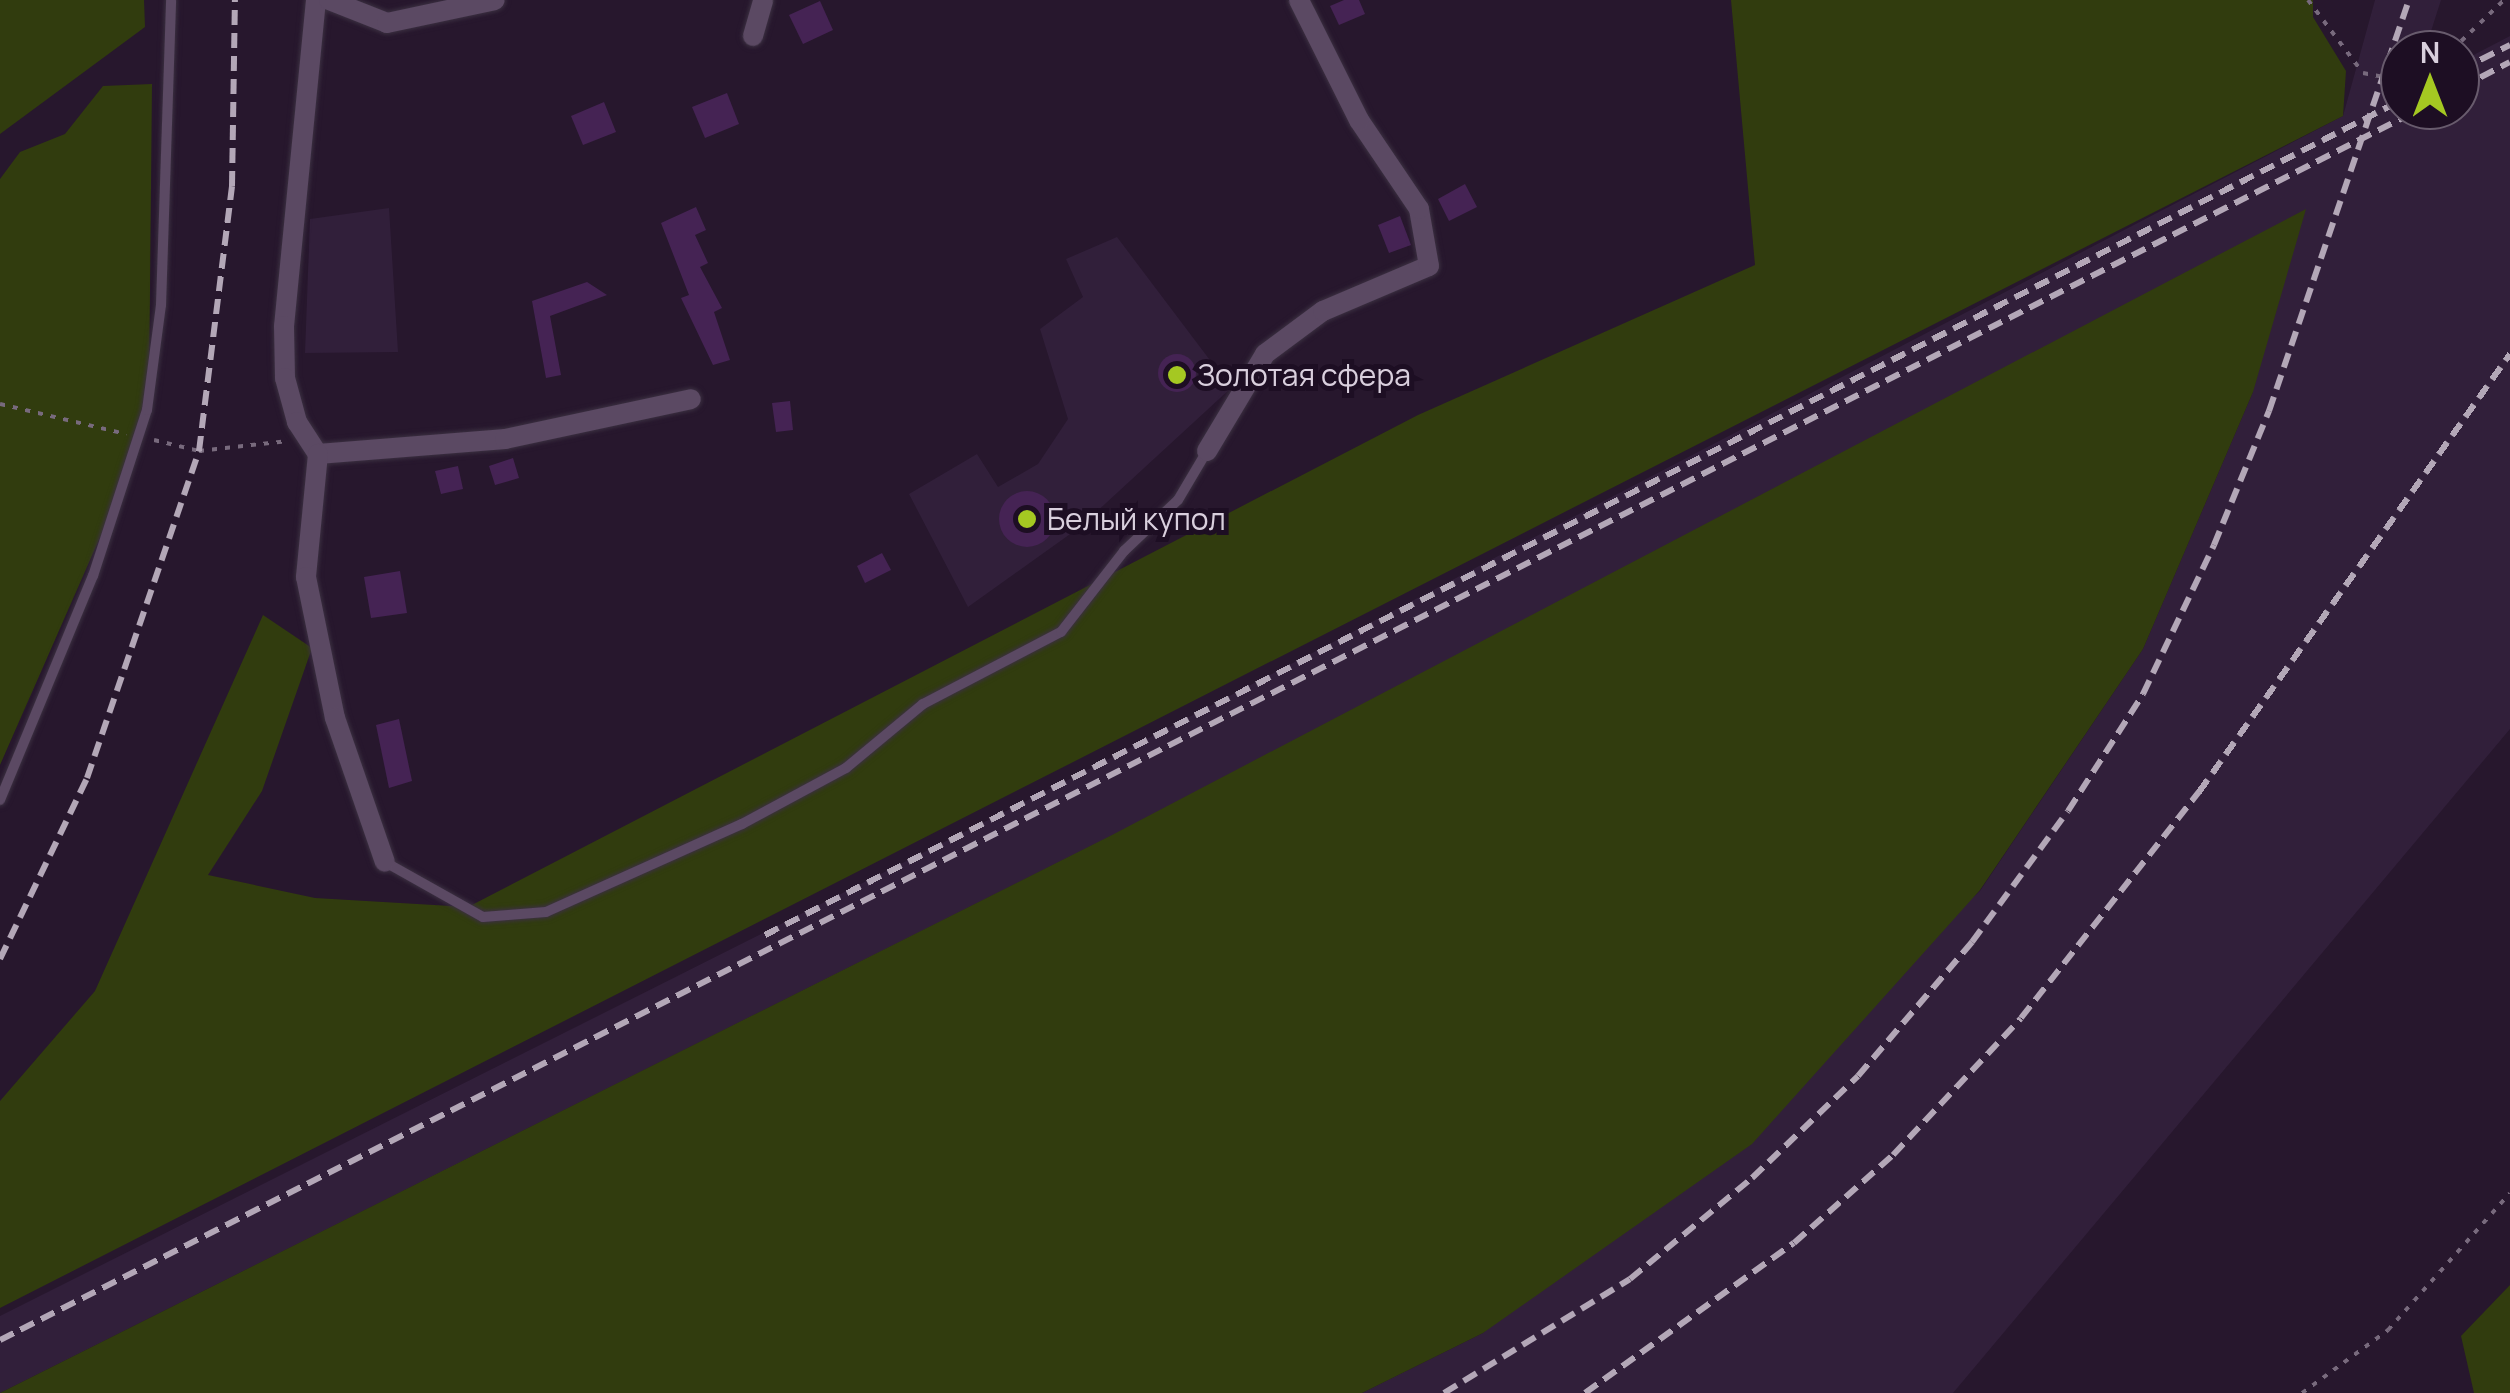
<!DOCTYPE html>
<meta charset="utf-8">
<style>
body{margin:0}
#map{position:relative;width:2510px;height:1393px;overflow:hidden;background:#27172d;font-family:Manrope,sans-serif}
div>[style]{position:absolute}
.built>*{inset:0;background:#311f3a}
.green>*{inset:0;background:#313c0e}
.building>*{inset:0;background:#452354}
.round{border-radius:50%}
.path>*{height:4px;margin-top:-2px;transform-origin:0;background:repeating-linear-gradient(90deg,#786a7d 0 5px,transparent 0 13px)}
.roads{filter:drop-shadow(0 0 2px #3b3041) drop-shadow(0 0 2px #3b3041)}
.lane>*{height:10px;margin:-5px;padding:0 5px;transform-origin:5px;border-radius:5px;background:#5b4963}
.street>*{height:20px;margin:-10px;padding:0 10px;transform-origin:10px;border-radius:10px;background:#5b4963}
.rail>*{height:6px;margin-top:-3px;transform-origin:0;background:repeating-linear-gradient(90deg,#b3a7b7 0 15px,transparent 0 23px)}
.dots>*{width:28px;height:28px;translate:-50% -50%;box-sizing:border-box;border:5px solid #1d0e23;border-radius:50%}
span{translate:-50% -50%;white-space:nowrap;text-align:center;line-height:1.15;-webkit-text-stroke:10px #1d0e23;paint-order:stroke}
.poi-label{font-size:30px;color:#d9cfdd}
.left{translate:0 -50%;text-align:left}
.north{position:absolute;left:2380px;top:30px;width:100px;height:100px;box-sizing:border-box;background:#1d0e23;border:2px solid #685b6d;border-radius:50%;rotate:0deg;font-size:28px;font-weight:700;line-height:40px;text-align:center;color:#d9cfdd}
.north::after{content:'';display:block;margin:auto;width:35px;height:45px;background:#a5c822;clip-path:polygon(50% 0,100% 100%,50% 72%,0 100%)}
</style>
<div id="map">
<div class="built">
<i style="clip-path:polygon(2375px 0,2441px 0,2425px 50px,2400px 50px,2400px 110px,2460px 110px,2460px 62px,2510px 36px,2510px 729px,1953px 1393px,1362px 1393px,1483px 1333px,1980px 891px,2143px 649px,2253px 392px,1115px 834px,0 1393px,0 1316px,1074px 777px,2343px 116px)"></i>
<i style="clip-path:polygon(389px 208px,398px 352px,305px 353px,310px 219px)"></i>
<i style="clip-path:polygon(1117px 237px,1231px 388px,1080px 527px,968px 607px,909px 494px,977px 454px,998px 487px,1038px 464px,1068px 419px,1040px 329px,1083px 297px,1066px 259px)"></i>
</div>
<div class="green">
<i style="clip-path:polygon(0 0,144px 0,145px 27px,0 134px)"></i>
<i style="clip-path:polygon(1731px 0,2313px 0,2313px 17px,2346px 71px,2343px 116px,0 1308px,0 1101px,95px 991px,263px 615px,312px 648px,262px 791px,208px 875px,315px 898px,468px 907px,1418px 415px,1755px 265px)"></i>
<i style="clip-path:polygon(152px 84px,149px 392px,105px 526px,0 765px,0 179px,20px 152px,65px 134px,103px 86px)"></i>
<i style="clip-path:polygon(2306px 209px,2253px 392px,2143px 649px,1980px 890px,1752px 1144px,1483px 1333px,1362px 1393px,0 1393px,1112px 835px)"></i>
<i style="clip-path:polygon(2510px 1285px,2510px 1393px,2474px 1393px,2461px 1336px)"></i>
</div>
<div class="building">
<i style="clip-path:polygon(1344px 0,1359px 0,1365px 14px,1339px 25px,1330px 6px)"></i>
<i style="clip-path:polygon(820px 1px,833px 30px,803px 44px,789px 15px)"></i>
<i style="clip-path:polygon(727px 93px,739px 124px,705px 138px,692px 107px)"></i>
<i style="clip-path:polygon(604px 102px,616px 132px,583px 145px,571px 116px)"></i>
<i style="clip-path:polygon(1465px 184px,1477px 207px,1449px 221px,1438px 199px)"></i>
<i style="clip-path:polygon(696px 207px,706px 230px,695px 235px,708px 263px,700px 267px,722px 308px,714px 312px,730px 360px,713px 365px,681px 298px,689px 295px,661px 223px)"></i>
<i style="clip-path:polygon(1400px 216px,1411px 245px,1389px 253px,1378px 225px)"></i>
<i style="clip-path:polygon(587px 282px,607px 295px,550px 316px,561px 375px,546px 378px,532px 301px)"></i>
<i class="round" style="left:1158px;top:354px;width:38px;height:38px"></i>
<i style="clip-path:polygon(790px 401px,793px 430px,776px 432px,772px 403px)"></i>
<i style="clip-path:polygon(513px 458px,519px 478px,495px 485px,489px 466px)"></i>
<i style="clip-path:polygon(458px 466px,463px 489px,441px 494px,435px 471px)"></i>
<i class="round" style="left:999px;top:491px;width:56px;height:56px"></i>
<i style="clip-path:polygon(882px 553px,891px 570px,865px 583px,857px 566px)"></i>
<i style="clip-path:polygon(400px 571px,407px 613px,371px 618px,364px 577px)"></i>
<i style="clip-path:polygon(399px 719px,412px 781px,389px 788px,376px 725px)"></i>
</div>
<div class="path">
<i style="left:2308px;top:0;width:91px;rotate:53deg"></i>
<i style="left:2363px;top:73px;width:38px;rotate:11deg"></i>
<i style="left:2452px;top:50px;width:72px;rotate:-43.9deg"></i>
<i style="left:0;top:404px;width:130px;rotate:13.4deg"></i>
<i style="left:154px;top:440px;width:46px;rotate:13.7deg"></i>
<i style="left:199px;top:451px;width:90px;rotate:-6.4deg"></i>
<i style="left:2302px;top:1393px;width:107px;rotate:-36.2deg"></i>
<i style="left:2388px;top:1330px;width:183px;rotate:-48.3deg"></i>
</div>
<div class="roads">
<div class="lane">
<i style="left:0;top:800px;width:243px;rotate:-67.5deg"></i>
<i style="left:93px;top:576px;width:175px;rotate:-72deg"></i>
<i style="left:147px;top:410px;width:106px;rotate:-82.4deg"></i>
<i style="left:161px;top:305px;width:305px;rotate:-88.1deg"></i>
<i style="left:385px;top:862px;width:112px;rotate:29.3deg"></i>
<i style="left:483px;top:917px;width:63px;rotate:-4.5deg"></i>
<i style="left:546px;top:912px;width:215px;rotate:-24.2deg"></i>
<i style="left:742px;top:824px;width:118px;rotate:-28.3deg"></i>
<i style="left:846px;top:768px;width:100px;rotate:-39.7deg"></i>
<i style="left:923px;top:704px;width:156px;rotate:-27.6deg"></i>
<i style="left:1061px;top:632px;width:103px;rotate:-52.1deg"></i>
<i style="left:1124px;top:551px;width:74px;rotate:-43.4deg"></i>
<i style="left:1178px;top:500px;width:57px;rotate:-59.4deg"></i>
</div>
<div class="street">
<i style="left:316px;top:0;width:328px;rotate:95.6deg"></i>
<i style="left:284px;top:326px;width:52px;rotate:88.9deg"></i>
<i style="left:285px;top:378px;width:46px;rotate:74.7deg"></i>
<i style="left:297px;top:422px;width:38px;rotate:57deg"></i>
<i style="left:318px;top:454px;width:188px;rotate:-4.6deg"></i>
<i style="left:505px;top:439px;width:190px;rotate:-12.1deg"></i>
<i style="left:329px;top:0;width:62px;rotate:21.6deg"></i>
<i style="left:387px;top:23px;width:110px;rotate:-12deg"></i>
<i style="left:753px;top:36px;width:37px;rotate:-74deg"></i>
<i style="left:1207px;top:451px;width:113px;rotate:-59.1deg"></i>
<i style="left:1265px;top:354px;width:72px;rotate:-36.6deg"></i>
<i style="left:1323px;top:311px;width:115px;rotate:-23deg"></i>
<i style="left:1429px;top:266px;width:58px;rotate:-100deg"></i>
<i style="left:1419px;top:209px;width:107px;rotate:-124deg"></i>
<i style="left:1359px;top:120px;width:134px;rotate:-116.6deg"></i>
<i style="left:318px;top:454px;width:124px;rotate:95.6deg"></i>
<i style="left:306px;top:577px;width:144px;rotate:78.4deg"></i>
<i style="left:335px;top:718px;width:152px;rotate:70.9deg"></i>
</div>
</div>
<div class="rail">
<i style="left:2460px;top:70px;width:56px;rotate:-26.6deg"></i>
<i style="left:2460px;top:88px;width:56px;rotate:-27.5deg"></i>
<i style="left:765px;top:935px;width:1835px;rotate:-27.03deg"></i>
<i style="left:0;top:959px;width:201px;rotate:-64.3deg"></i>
<i style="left:87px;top:778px;width:346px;rotate:-71.1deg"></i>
<i style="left:199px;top:451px;width:267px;rotate:-82.9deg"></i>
<i style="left:232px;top:186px;width:186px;rotate:-89.1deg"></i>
<i style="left:0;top:1340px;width:2713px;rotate:-26.96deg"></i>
<i style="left:1444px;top:1393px;width:218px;rotate:-31.5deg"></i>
<i style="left:1630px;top:1279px;width:158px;rotate:-39.6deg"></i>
<i style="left:1752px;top:1178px;width:147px;rotate:-43.9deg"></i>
<i style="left:1858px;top:1076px;width:176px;rotate:-49.6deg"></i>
<i style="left:1972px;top:942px;width:162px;rotate:-53.8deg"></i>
<i style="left:2068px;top:811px;width:139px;rotate:-57.3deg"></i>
<i style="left:2143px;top:694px;width:165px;rotate:-64.5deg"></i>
<i style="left:2214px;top:545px;width:145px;rotate:-67.7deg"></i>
<i style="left:2269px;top:411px;width:434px;rotate:-71.2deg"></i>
<i style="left:1585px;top:1393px;width:257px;rotate:-35.7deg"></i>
<i style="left:1794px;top:1243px;width:132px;rotate:-41.6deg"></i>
<i style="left:1893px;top:1155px;width:187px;rotate:-46.9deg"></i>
<i style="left:2021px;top:1018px;width:288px;rotate:-51.8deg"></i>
<i style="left:2199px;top:792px;width:537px;rotate:-54.62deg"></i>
</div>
<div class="dots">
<i style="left:1177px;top:375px;background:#a5c822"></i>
<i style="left:1027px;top:519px;background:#a5c822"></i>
</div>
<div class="poi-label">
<span class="left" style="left:1197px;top:375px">Золотая сфера</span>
<span class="left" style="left:1047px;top:519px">Белый купол</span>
</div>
<div class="north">N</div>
</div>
